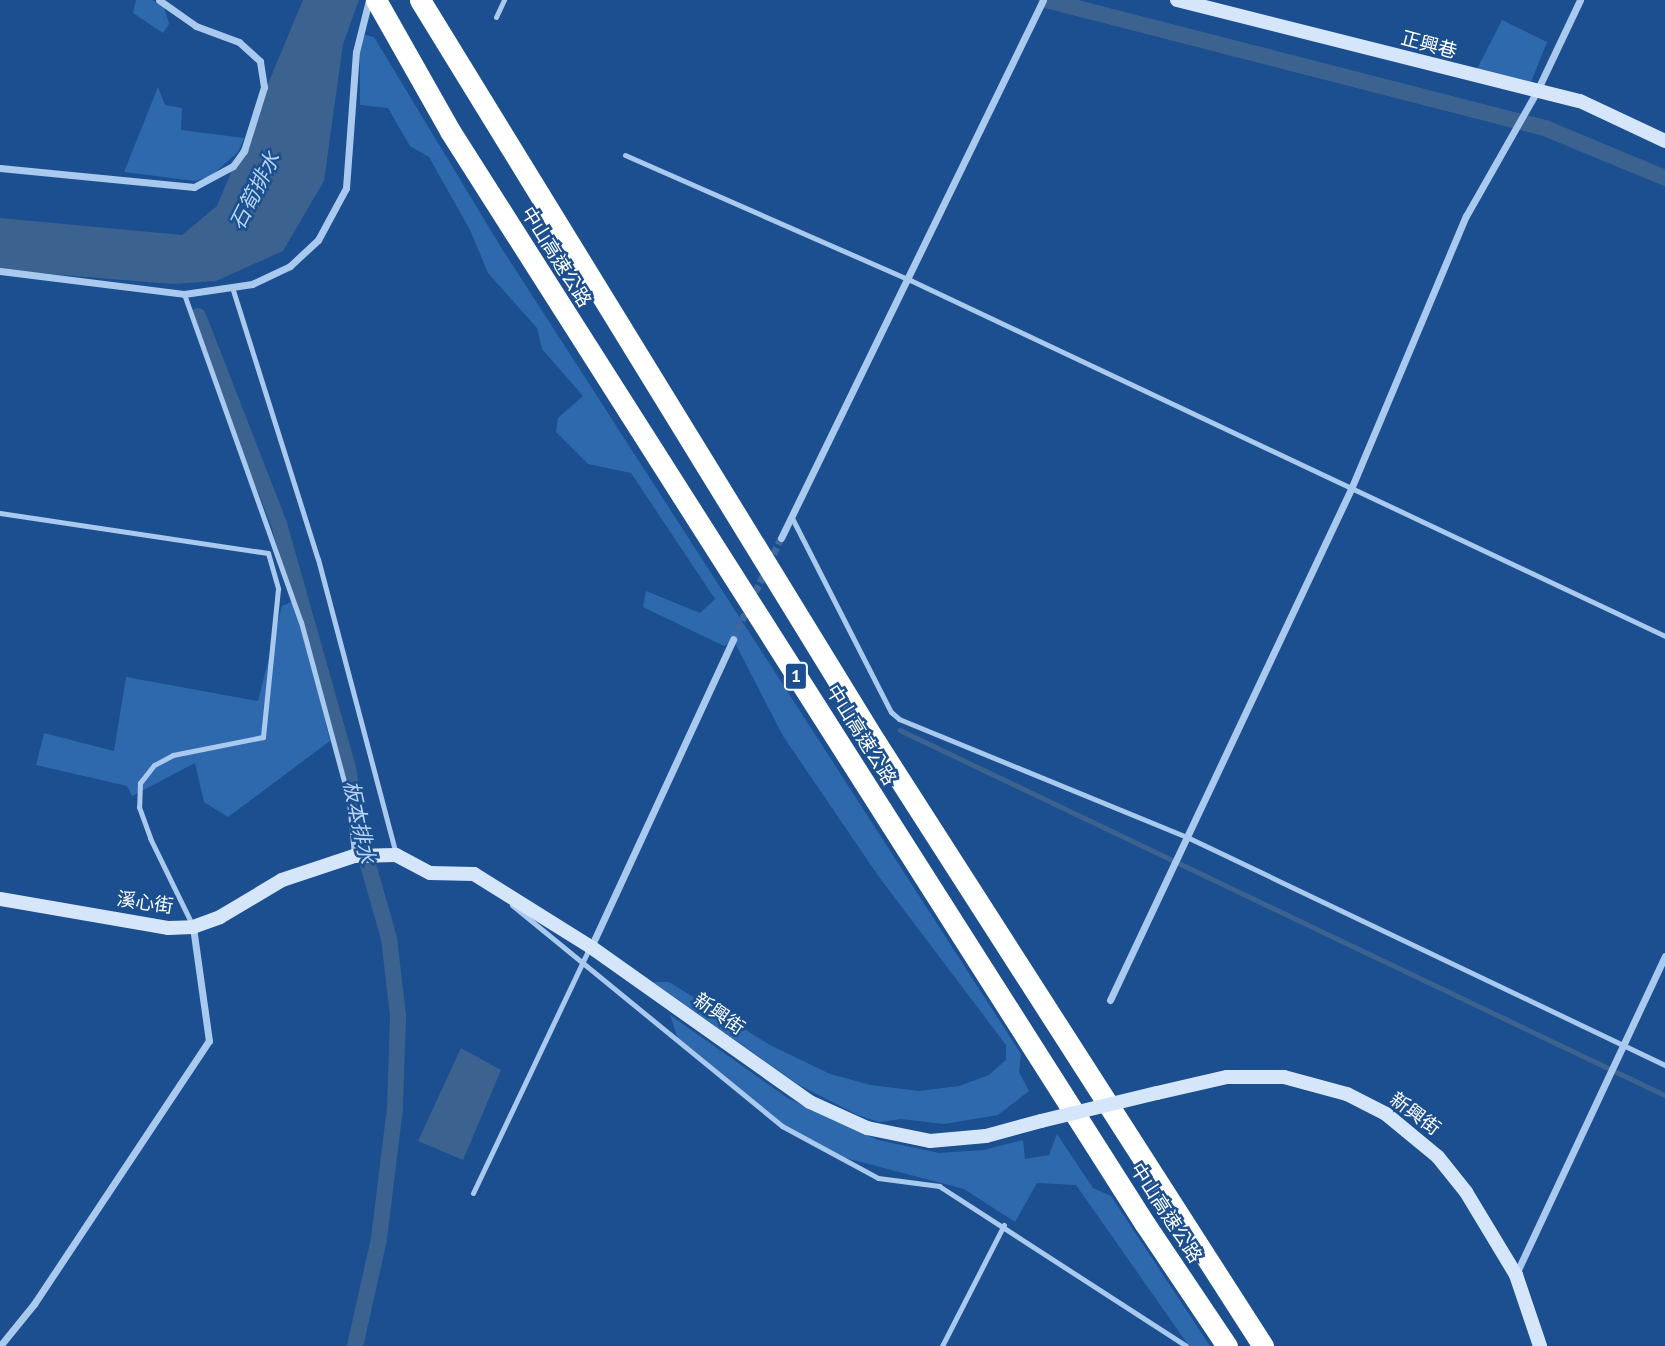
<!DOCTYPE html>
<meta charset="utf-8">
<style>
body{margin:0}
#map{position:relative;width:1665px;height:1346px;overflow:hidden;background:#1b4f8f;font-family:"PT Sans","Noto Sans TC",sans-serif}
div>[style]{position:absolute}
.green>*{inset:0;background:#2e69ad}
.water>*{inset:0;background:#3c6290}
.stream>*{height:4.5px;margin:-2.25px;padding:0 2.25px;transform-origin:2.25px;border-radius:2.25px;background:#3c6290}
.canal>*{height:16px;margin:-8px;padding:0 8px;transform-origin:8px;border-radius:8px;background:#3c6290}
.street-tunnel>*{height:7px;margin-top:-3.5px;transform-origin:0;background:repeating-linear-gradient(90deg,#3d69a0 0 7px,transparent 0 10.5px)}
.lane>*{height:5px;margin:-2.5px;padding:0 2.5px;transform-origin:2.5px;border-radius:2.5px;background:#a9c9ee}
.street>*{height:7px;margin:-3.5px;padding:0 3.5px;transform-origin:3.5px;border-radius:3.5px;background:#a9c9ee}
.secondary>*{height:14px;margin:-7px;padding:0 7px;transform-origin:7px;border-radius:7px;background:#d6e6fa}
.highway>*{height:21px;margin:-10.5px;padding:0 10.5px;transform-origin:10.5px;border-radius:10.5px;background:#fff}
.secondary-bridge>*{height:14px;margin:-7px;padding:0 7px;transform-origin:7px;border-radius:7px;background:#d6e6fa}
span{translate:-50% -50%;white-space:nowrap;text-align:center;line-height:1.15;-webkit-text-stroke:5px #1b4f8f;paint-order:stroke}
.shield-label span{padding:2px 5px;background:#1b4f8f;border:2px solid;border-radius:5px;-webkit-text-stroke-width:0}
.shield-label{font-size:18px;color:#fff;font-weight:700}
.street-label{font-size:19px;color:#fff}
.water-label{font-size:21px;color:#b5d3f5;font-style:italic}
</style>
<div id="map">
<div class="green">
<i style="clip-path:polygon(136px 0,152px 0,164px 7px,169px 24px,163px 33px,133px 13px)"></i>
<i style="clip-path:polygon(1502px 20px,1547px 42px,1531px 82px,1477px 69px)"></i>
<i style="clip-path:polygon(365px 35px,374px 37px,499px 244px,1021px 1054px,1019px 1072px,1029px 1091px,998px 1115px,944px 1124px,901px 1119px,879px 1122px,858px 1115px,799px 1085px,653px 982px,669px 982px,770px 1045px,830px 1074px,871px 1085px,919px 1091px,959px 1086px,989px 1075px,1006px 1060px,1006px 1045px,879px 877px,783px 736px,734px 641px,724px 646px,643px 607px,646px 591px,700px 613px,715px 599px,631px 473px,588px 464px,556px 432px,558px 418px,583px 396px,542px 349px,537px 328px,488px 273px,470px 230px,429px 157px,410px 146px,388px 108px,360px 105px,360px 47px)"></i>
<i style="clip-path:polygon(158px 87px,165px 105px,182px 108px,181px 130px,244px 138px,238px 152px,211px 176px,195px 181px,124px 172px)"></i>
<i style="clip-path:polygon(296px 600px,330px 741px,228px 817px,204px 802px,195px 763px,132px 796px,127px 786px,36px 765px,44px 733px,114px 751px,126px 677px,258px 701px,282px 606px)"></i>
<i style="clip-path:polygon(670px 1015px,789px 1099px,878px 1140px,939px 1153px,983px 1150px,1023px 1140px,1025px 1159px,1049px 1155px,1057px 1134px,1093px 1188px,1111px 1196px,1210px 1346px,1189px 1346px,1076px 1185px,1037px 1183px,1015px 1222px,964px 1189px,838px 1156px,797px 1137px,678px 1039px)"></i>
</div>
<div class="water">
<i style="clip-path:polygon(303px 0,359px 0,343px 44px,324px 181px,283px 251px,216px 281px,173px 284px,0 270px,0 218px,182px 235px,217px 206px)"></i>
<i style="clip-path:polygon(461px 1048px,501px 1070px,463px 1160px,418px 1141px)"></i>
</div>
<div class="stream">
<i style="left:900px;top:730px;width:848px;rotate:25.51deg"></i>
</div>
<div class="canal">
<i style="left:1046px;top:0;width:515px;rotate:14.39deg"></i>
<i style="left:1545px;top:128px;width:130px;rotate:22.6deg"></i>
<i style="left:198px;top:316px;width:223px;rotate:68.7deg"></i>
<i style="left:279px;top:524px;width:254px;rotate:74.2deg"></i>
<i style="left:348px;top:768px;width:66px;rotate:80.4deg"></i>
<i style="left:359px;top:833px;width:109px;rotate:74.1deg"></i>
<i style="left:389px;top:938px;width:79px;rotate:83.4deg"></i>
<i style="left:398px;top:1016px;width:92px;rotate:91.9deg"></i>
<i style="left:395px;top:1108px;width:132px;rotate:97deg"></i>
<i style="left:379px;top:1239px;width:110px;rotate:102.6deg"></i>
</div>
<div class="street-tunnel">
<i style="left:733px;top:639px;width:112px;rotate:-64.6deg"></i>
</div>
<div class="lane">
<i style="left:496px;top:17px;width:19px;rotate:-65deg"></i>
<i style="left:625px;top:155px;width:311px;rotate:23.7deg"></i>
<i style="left:910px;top:280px;width:835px;rotate:25.24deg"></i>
<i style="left:232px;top:287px;width:285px;rotate:72.5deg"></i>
<i style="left:318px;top:559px;width:306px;rotate:75.2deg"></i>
<i style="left:184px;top:294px;width:348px;rotate:70.4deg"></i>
<i style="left:301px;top:622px;width:184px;rotate:74.9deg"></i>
<i style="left:349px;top:800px;width:55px;rotate:84.8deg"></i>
<i style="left:0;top:513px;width:271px;rotate:8.5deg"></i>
<i style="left:268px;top:553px;width:37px;rotate:74deg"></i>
<i style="left:278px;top:589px;width:149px;rotate:95.8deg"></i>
<i style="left:263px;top:737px;width:92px;rotate:168.7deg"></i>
<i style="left:173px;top:755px;width:21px;rotate:152deg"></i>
<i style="left:154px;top:765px;width:23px;rotate:128deg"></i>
<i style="left:140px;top:783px;width:24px;rotate:92deg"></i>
<i style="left:139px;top:807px;width:33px;rotate:70deg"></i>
<i style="left:150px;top:838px;width:96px;rotate:64deg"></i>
<i style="left:792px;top:518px;width:218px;rotate:63deg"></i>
<i style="left:891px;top:712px;width:11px;rotate:41deg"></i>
<i style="left:899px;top:719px;width:313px;rotate:22.3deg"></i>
<i style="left:1189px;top:838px;width:527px;rotate:25.5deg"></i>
<i style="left:512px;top:905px;width:349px;rotate:39.3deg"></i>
<i style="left:782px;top:1126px;width:109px;rotate:28.4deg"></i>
<i style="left:878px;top:1178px;width:62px;rotate:7.5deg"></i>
<i style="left:939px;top:1186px;width:294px;rotate:32.9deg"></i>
<i style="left:473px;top:1193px;width:270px;rotate:-64.6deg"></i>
<i style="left:942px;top:1346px;width:136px;rotate:-62.9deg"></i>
</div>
<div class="street">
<i style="left:0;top:168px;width:195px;rotate:5.6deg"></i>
<i style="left:194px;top:187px;width:44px;rotate:-28.3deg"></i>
<i style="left:233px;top:166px;width:19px;rotate:-54deg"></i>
<i style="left:244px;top:151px;width:67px;rotate:-72.6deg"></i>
<i style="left:264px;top:87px;width:26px;rotate:-99deg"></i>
<i style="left:260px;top:61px;width:28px;rotate:-138deg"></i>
<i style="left:239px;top:42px;width:46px;rotate:-159.6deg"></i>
<i style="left:196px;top:26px;width:45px;rotate:-144.9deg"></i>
<i style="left:0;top:271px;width:185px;rotate:7.1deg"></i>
<i style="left:184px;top:294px;width:69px;rotate:-8.4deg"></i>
<i style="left:252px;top:284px;width:42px;rotate:-25.3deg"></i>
<i style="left:290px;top:266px;width:38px;rotate:-43deg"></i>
<i style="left:318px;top:240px;width:59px;rotate:-61.7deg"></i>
<i style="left:346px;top:188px;width:136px;rotate:-85.8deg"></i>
<i style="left:356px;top:52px;width:54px;rotate:-76deg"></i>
<i style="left:781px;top:538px;width:598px;rotate:-64.03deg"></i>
<i style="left:591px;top:947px;width:339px;rotate:-65.2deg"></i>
<i style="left:1110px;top:1000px;width:565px;rotate:-64.75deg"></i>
<i style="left:1351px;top:489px;width:296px;rotate:-67.2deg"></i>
<i style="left:1466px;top:216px;width:142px;rotate:-60.4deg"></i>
<i style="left:1536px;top:93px;width:103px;rotate:-64.7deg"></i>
<i style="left:1516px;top:1274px;width:351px;rotate:-64.9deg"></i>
<i style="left:0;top:1346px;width:54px;rotate:-51deg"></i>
<i style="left:34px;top:1304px;width:316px;rotate:-56.4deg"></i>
<i style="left:209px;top:1041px;width:115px;rotate:-98deg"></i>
</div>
<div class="secondary">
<i style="left:1177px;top:0;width:415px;rotate:14.1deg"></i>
<i style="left:1580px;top:101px;width:94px;rotate:25.2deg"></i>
<i style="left:0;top:899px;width:170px;rotate:9.8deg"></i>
<i style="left:168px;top:928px;width:25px;rotate:-2deg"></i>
<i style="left:193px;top:927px;width:29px;rotate:-20deg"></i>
<i style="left:220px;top:917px;width:72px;rotate:-30.8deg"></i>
<i style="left:282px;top:880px;width:76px;rotate:-18.4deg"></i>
<i style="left:354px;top:856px;width:42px;rotate:-1.4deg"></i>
<i style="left:396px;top:855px;width:38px;rotate:28deg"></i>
<i style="left:430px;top:873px;width:44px;rotate:1.3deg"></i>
<i style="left:474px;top:874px;width:138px;rotate:32deg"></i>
<i style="left:591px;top:947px;width:268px;rotate:35.3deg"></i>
<i style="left:810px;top:1102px;width:63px;rotate:24.5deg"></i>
<i style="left:867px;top:1128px;width:64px;rotate:11.7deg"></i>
<i style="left:930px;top:1141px;width:56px;rotate:-5.1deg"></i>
<i style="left:986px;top:1136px;width:57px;rotate:-15.3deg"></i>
<i style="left:1157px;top:1093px;width:72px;rotate:-12.9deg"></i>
<i style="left:1227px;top:1077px;width:57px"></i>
<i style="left:1284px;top:1077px;width:65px;rotate:15.1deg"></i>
<i style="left:1347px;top:1094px;width:44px;rotate:27.1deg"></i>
<i style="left:1386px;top:1114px;width:67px;rotate:39.6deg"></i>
<i style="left:1438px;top:1157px;width:45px;rotate:51.3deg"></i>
<i style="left:1466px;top:1192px;width:97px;rotate:58.9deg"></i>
<i style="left:1516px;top:1275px;width:75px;rotate:71.3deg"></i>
</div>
<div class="highway">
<i style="left:376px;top:0;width:150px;rotate:60.5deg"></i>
<i style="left:450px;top:131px;width:1295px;rotate:57.55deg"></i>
<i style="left:1145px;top:1224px;width:147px;rotate:56.1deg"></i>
<i style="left:420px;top:0;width:870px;rotate:58.45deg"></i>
<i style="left:875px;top:741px;width:719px;rotate:57.33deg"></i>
</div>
<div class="secondary-bridge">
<i style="left:1041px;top:1121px;width:119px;rotate:-13.6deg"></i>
</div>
<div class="shield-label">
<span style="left:796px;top:676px">1</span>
</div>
<div class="street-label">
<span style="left:1429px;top:45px;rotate:15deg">正興巷</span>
<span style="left:556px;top:257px;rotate:58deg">中山高速公路</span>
<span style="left:861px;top:735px;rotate:58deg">中山高速公路</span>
<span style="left:145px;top:903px;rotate:8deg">溪心街</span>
<span style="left:719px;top:1014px;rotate:35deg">新興街</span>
<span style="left:1415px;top:1114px;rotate:37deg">新興街</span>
<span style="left:1166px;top:1213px;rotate:57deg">中山高速公路</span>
</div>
<div class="water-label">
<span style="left:255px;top:191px;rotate:-63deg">石筍排水</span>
<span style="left:359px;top:822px;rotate:78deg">板本排水</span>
</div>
</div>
